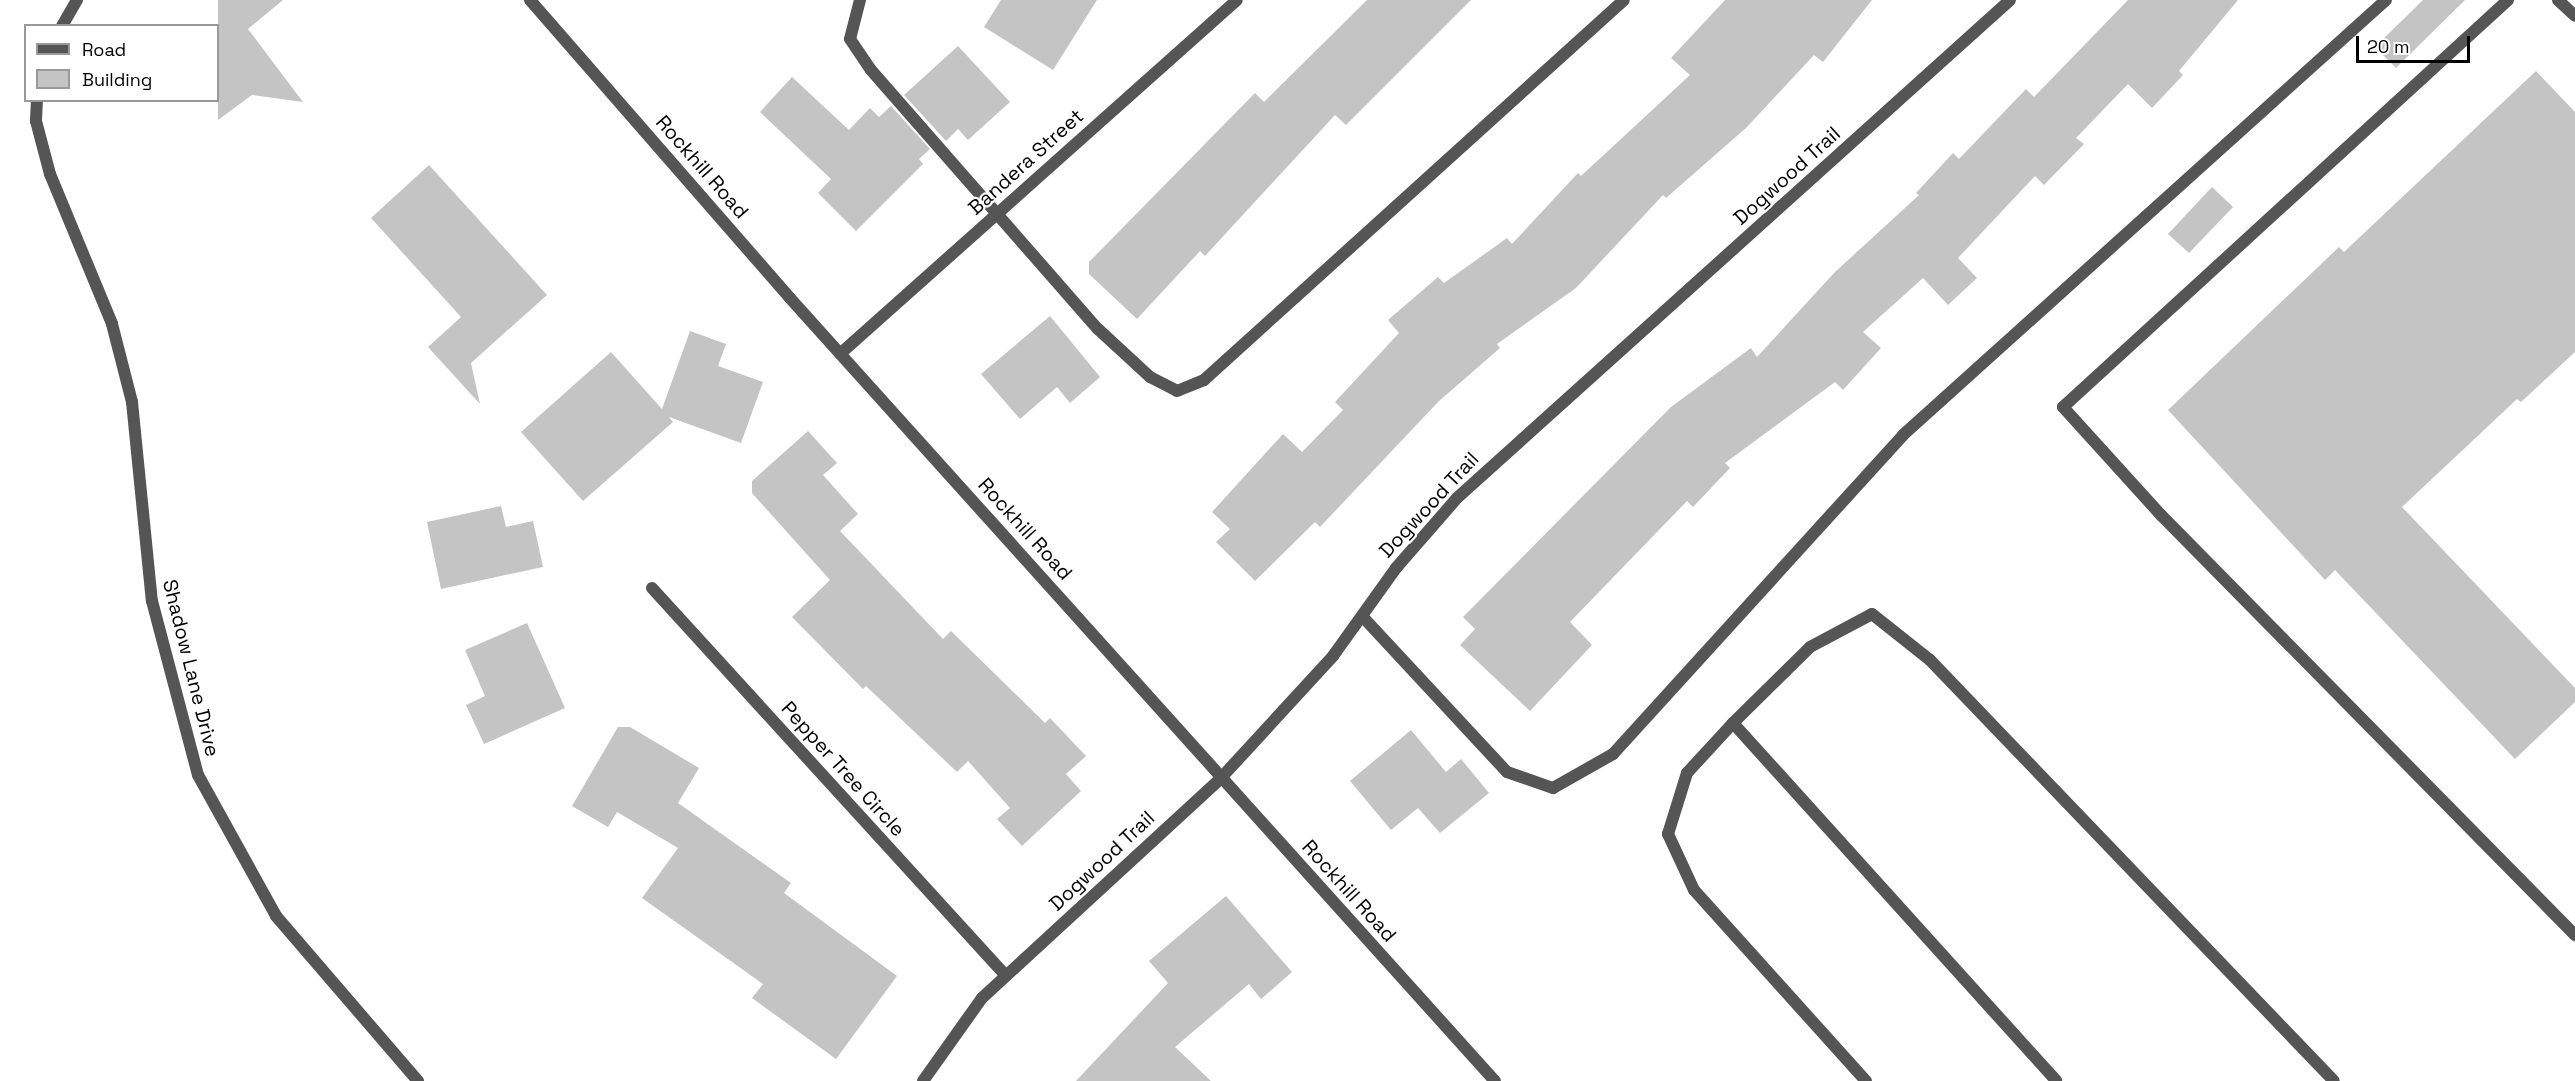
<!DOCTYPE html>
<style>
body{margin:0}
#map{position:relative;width:2575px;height:1081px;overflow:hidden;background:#fff;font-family:"Space Grotesk",sans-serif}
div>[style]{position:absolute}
.building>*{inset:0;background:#c4c4c4}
.service>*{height:12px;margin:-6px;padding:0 6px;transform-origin:6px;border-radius:6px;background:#555}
.minor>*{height:12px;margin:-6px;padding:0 6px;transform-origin:6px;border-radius:6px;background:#555}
.tertiary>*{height:12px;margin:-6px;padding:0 6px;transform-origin:6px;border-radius:6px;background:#555}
span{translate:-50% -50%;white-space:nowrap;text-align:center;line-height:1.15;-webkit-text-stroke:4.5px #fff;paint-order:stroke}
.street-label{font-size:20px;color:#000}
.legend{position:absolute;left:24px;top:24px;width:195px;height:78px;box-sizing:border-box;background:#fff;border:2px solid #999;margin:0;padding:8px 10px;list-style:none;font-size:18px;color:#000}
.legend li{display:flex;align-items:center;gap:12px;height:30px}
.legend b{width:30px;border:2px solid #999}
.scale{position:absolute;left:2356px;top:36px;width:114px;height:27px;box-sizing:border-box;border:3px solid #000;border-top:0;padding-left:8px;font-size:18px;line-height:21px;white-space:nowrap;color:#000;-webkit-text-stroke:4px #fff;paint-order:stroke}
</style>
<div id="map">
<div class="building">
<i style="clip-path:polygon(218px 0,283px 0,248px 29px,303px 102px,252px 95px,218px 120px)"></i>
<i style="clip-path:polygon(1001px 0,1097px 0,1053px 70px,984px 27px)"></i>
<i style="clip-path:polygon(1367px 0,1471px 0,1346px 125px,1335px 115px,1205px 256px,1200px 251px,1137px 319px,1089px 274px,1089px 262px,1255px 93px,1264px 102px)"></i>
<i style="clip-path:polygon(1725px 0,1872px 0,1823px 62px,1814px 55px,1746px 128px,1666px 198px,1663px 195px,1576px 288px,1497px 344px,1500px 348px,1439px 401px,1320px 527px,1315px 522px,1255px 581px,1216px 542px,1230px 529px,1212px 512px,1283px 434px,1302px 452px,1343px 410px,1335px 402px,1399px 333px,1388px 320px,1438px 277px,1444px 283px,1507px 238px,1512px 244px,1578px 173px,1581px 176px,1690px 75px,1671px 58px)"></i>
<i style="clip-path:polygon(2128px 0,2238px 0,2179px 71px,2183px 75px,2152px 108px,2128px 84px,2076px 138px,2084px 144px,2044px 185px,2035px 176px,1958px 258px,1977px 278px,1948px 305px,1923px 278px,1863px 332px,1881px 348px,1843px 390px,1835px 382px,1725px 463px,1730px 468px,1693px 507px,1687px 501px,1570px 622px,1592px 645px,1530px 711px,1460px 645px,1475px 629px,1463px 617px,1671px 407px,1751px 348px,1757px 357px,1835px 272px,1919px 195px,1916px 193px,1953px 153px,1959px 159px,2026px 89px,2034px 97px)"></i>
<i style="clip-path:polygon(2423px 0,2465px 0,2396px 68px,2375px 47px)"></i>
<i style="clip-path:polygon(958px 46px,1010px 102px,968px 140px,958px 129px,946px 141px,904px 95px)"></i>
<i style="clip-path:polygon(2536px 71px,2575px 112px,2575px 352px,2521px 402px,2517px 399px,2402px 507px,2575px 688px,2575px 702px,2515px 759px,2335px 570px,2325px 580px,2168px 410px,2339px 247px,2344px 252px)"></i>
<i style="clip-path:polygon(792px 77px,849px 130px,870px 108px,879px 117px,891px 106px,930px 149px,919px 159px,923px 164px,856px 231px,818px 193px,831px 179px,760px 112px)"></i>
<i style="clip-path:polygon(429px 165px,547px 295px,471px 363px,480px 404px,428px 347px,461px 317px,371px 218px)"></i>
<i style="clip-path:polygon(2212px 187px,2233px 207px,2189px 253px,2168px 234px)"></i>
<i style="clip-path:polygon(1050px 316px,1100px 377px,1070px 403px,1057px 387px,1020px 419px,981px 374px)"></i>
<i style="clip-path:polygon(690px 331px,726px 344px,718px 366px,763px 382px,741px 443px,669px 417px,673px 422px,583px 501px,521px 432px,611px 352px,662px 409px)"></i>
<i style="clip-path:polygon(808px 431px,837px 463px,823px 475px,858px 514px,840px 531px,943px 639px,951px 631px,1045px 723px,1050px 718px,1086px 756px,1066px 774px,1081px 791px,1022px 846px,997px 819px,1010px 808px,968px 761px,957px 772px,866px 686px,863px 689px,792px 617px,830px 580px,752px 493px,752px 481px)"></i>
<i style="clip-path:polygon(501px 506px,506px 527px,533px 521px,543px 567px,441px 589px,427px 522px)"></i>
<i style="clip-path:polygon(527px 623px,565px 708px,484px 744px,466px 705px,485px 696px,465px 650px)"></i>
<i style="clip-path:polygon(618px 727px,630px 727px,699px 768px,678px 803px,791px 883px,784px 893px,897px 976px,836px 1059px,752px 998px,763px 984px,642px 898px,678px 848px,617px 812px,608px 827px,572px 806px)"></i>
<i style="clip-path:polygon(1411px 730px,1446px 772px,1461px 759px,1489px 793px,1440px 833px,1418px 808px,1391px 830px,1350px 781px)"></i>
<i style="clip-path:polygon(1226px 896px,1292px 972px,1261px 999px,1249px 984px,1175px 1047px,1211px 1081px,1076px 1081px,1168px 983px,1149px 961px)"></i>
</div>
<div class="service">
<i style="left:860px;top:0;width:40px;rotate:104.4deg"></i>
<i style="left:850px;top:39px;width:37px;rotate:56deg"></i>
<i style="left:871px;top:70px;width:344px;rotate:48.8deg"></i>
<i style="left:1098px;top:329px;width:71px;rotate:42.7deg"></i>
<i style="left:1150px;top:377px;width:30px;rotate:27deg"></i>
<i style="left:1177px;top:391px;width:29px;rotate:-22deg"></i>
<i style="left:1204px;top:380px;width:566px;rotate:-42.14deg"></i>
<i style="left:2508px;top:0;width:603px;rotate:137.55deg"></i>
<i style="left:2063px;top:407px;width:146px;rotate:47.8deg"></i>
<i style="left:2161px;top:515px;width:590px;rotate:45.41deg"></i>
<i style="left:2558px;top:0;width:23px;rotate:43deg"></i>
<i style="left:1362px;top:616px;width:213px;rotate:47.1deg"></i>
<i style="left:1507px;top:772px;width:49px;rotate:19.2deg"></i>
<i style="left:1553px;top:788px;width:69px;rotate:-29.5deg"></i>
<i style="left:1613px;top:754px;width:431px;rotate:-47.7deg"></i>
<i style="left:1903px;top:435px;width:650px;rotate:-42.01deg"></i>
<i style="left:1733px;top:723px;width:482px;rotate:47.9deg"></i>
<i style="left:1866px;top:1081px;width:257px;rotate:-132deg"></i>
<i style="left:1694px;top:890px;width:62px;rotate:-114.9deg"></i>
<i style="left:1668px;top:834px;width:64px;rotate:-72.7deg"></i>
<i style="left:1687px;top:773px;width:68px;rotate:-47.4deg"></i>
<i style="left:1733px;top:723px;width:108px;rotate:-44.6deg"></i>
<i style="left:1810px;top:647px;width:70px;rotate:-28deg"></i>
<i style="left:1872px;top:614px;width:74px;rotate:38.4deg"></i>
<i style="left:1930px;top:660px;width:583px;rotate:46.18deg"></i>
</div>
<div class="minor">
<i style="left:62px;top:26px;width:30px;rotate:-60deg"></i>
<i style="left:37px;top:100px;width:21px;rotate:93deg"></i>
<i style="left:36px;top:121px;width:55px;rotate:75.2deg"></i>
<i style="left:50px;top:174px;width:162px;rotate:67.5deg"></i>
<i style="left:112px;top:324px;width:81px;rotate:75.6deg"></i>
<i style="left:132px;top:402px;width:200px;rotate:84.3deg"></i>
<i style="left:152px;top:601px;width:180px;rotate:75.2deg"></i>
<i style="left:198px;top:775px;width:161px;rotate:61deg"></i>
<i style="left:276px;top:916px;width:218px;rotate:49.3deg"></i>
<i style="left:841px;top:353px;width:530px;rotate:-41.71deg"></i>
<i style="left:652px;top:588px;width:525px;rotate:47.62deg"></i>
<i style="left:923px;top:1081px;width:102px;rotate:-54.6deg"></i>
<i style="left:982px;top:998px;width:325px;rotate:-42.6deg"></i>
<i style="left:1221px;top:778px;width:166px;rotate:-47.4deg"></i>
<i style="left:1333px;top:656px;width:108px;rotate:-54.4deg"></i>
<i style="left:1396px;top:568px;width:93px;rotate:-48.9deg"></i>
<i style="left:1457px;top:498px;width:744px;rotate:-42deg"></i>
</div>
<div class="tertiary">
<i style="left:530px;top:0;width:394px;rotate:48.9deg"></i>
<i style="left:789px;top:297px;width:1055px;rotate:48deg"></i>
</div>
<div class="street-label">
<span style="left:1026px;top:162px;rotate:-42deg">Bandera Street</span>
<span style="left:702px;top:167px;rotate:49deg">Rockhill Road</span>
<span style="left:1787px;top:176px;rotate:-42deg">Dogwood Trail</span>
<span style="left:1429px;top:505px;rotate:-47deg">Dogwood Trail</span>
<span style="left:1025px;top:529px;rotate:48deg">Rockhill Road</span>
<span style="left:191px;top:668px;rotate:76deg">Shadow Lane Drive</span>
<span style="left:843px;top:769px;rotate:48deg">Pepper Tree Circle</span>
<span style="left:1102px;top:861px;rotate:-43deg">Dogwood Trail</span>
<span style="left:1349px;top:891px;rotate:48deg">Rockhill Road</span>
</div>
<ul class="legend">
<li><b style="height:8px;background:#555"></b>Road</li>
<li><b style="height:16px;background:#c4c4c4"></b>Building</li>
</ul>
<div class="scale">20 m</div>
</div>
